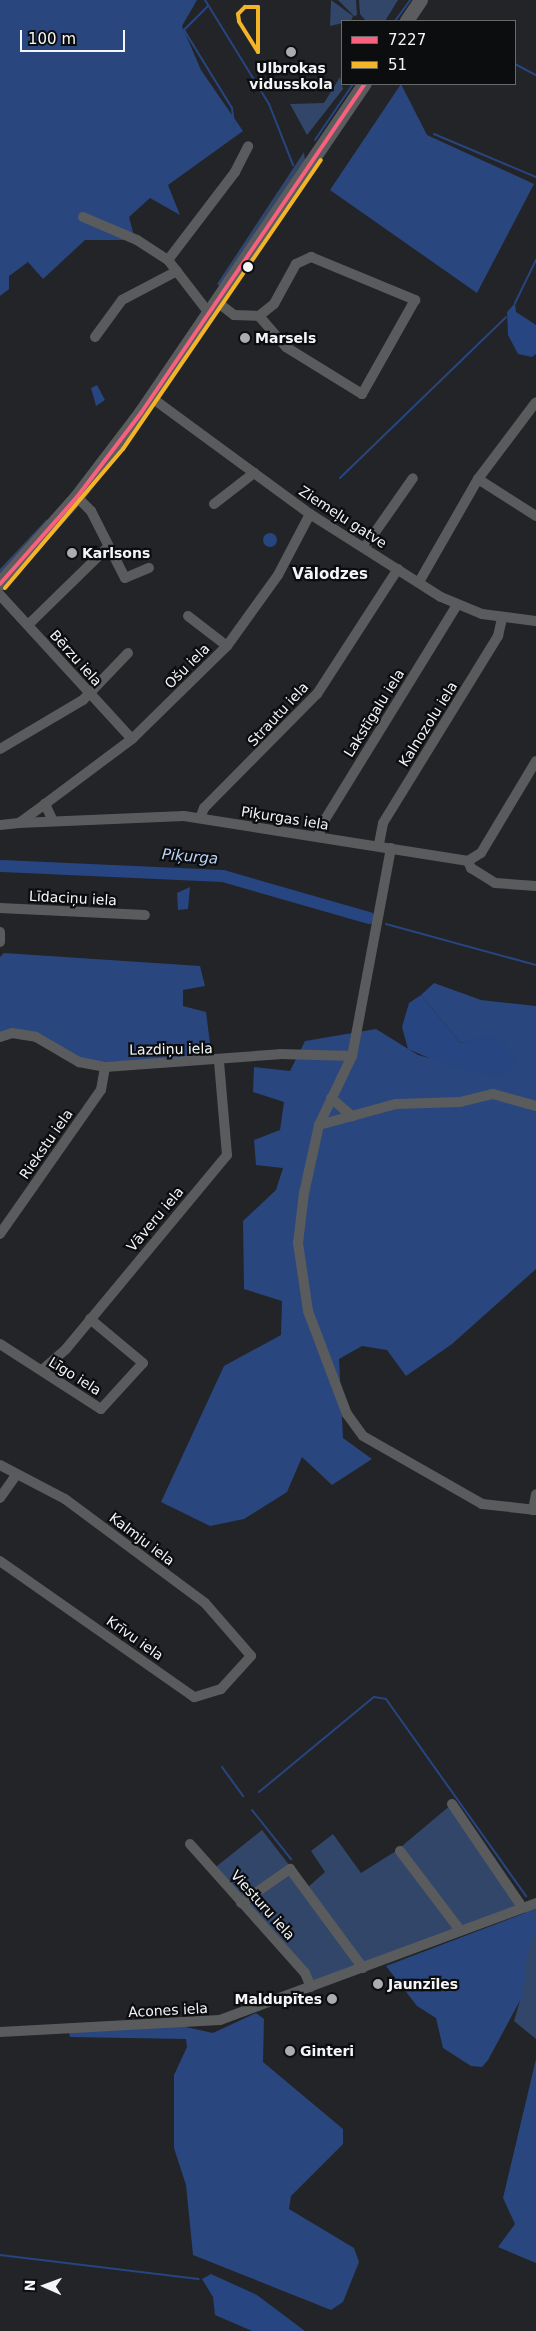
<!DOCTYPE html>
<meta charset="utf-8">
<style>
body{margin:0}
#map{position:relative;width:536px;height:2331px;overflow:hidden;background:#222427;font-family:"DejaVu Sans",sans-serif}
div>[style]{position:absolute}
.green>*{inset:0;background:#32466a}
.forest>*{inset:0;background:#2a467e}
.water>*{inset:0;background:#274580}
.round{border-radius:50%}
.stream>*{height:2px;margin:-1px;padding:0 1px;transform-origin:1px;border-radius:1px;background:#274580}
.river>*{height:12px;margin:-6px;padding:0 6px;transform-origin:6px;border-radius:6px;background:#274580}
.minor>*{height:10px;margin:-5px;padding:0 5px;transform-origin:5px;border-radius:5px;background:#5a5b5d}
.major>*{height:14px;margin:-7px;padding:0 7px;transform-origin:7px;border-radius:7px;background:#5b5c5e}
.bus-1>*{height:4px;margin:-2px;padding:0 2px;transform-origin:2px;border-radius:2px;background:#f8607d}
.bus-2>*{height:4px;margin:-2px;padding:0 2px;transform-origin:2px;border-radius:2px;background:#f4b427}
.dots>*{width:14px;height:14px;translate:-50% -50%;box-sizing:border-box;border:2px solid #0b0d0f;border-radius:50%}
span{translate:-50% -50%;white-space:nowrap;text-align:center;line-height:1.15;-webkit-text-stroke:4.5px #0b0d0f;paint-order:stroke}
.poi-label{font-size:14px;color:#f3f5f8;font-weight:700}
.left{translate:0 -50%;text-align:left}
.right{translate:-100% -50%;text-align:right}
.street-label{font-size:14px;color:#f3f5f8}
.neighbourhood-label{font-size:15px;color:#f3f5f8;font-weight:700}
.water-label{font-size:15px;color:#bed2f9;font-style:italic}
.legend{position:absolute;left:341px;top:20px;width:175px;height:65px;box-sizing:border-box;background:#0b0d0f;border:1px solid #686a6c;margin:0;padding:6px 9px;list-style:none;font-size:15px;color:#f3f5f8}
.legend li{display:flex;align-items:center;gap:10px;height:25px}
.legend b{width:25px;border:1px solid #686a6c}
.north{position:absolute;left:20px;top:2261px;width:50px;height:50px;-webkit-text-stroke:4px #0b0d0f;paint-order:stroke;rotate:272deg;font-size:14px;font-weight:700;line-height:20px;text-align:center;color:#f3f5f8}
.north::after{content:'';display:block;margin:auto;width:18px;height:22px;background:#f3f5f8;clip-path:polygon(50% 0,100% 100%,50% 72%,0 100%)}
.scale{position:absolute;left:20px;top:30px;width:105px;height:22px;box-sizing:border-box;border:2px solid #f3f5f8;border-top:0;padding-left:6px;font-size:15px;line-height:18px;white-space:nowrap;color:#f3f5f8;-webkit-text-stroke:4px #0b0d0f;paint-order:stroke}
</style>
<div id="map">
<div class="green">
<i style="clip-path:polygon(331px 0,353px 16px,351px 21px,330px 26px)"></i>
<i style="clip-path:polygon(338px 0,356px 0,357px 15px,354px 16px)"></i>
<i style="clip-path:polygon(359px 0,398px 0,385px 21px,366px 21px,360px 14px)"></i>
<i style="clip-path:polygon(340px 77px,343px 89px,307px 135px,290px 104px,324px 103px)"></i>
<i style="clip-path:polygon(304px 152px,305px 160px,220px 286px,217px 284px)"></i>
<i style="clip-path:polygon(47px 519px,48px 522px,0 576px,0 569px)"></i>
<i style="clip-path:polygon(452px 1804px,522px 1907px,311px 1987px,212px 1870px,262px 1830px,307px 1888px,325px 1872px,311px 1851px,333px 1834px,361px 1873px,396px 1851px)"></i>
<i style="clip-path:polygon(536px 1908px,536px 2039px,514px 2021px,523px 1990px,510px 1945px,525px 1912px)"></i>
</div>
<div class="forest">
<i style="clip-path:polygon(0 0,197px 0,182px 26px,201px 70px,243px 131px,168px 185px,180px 215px,150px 198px,129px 217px,135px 240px,85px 240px,43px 279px,28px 262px,9px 276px,9px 289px,0 296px)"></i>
<i style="clip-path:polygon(401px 84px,427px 135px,534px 184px,477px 293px,330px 190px)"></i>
<i style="clip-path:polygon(4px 953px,200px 966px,205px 986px,183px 990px,183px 1006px,206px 1012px,212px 1059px,100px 1062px,81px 1059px,33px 1033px,0 1033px,0 957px)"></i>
<i style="clip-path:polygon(434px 983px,481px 1000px,536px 1006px,536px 1269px,452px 1344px,406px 1376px,387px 1350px,362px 1346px,339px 1359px,343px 1438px,372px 1459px,332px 1485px,302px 1457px,287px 1492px,244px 1519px,210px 1526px,161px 1502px,224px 1366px,281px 1335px,282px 1301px,244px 1289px,243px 1221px,276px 1190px,283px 1168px,256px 1165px,254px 1140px,280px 1130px,284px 1102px,253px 1092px,254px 1067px,290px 1071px,305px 1041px,376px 1029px,418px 1055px,476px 1071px,472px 1040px,461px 1043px,421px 995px)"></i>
<i style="clip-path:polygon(533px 1910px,536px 1930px,527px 1954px,523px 1995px,488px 2060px,482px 2067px,471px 2066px,443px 2048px,436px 2018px,417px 2006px,386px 1966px)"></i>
<i style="clip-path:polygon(256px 2013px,264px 2019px,263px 2062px,343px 2129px,343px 2144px,291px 2196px,289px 2209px,354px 2248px,359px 2262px,343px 2302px,331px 2310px,193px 2255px,186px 2185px,174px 2148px,174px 2075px,187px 2047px,186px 2039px,70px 2037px,68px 2029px,181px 2026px,213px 2033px)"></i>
<i style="clip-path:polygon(536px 2059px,536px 2263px,498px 2247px,515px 2224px,503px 2198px)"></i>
</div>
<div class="water">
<i style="clip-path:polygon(515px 303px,516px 312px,536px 325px,536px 354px,532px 357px,518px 354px,508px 335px,507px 312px)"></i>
<i style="clip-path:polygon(97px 385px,105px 400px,96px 406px,91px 388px)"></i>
<i class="round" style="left:263px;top:533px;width:14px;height:14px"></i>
<i style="clip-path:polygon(190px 887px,188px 909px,178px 910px,177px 893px)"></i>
<i style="clip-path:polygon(421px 995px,461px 1043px,490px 1034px,506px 1045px,515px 1057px,513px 1067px,501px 1077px,445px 1065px,408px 1049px,402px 1027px,409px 1003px)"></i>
<i style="clip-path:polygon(211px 2274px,257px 2295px,305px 2331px,252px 2331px,215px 2315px,213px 2297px,202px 2279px)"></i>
</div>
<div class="stream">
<i style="left:205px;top:0;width:122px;rotate:58.4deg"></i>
<i style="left:269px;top:104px;width:66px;rotate:68.5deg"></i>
<i style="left:208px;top:6px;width:34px;rotate:135deg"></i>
<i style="left:184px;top:30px;width:92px;rotate:58.4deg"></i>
<i style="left:232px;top:108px;width:26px;rotate:83deg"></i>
<i style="left:395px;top:21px;width:26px;rotate:-54deg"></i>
<i style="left:515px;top:64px;width:24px;rotate:28deg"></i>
<i style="left:434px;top:134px;width:111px;rotate:22.9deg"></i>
<i style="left:315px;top:140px;width:68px;rotate:-55.8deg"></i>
<i style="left:515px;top:303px;width:48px;rotate:-64deg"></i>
<i style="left:340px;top:478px;width:231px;rotate:-44.1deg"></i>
<i style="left:386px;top:924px;width:156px;rotate:15.3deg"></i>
<i style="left:222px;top:1767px;width:36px;rotate:54deg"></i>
<i style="left:259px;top:1792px;width:149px;rotate:-39.6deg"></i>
<i style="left:374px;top:1697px;width:12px;rotate:9deg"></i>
<i style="left:386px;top:1699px;width:242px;rotate:54.6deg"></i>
<i style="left:252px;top:1810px;width:63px;rotate:51.5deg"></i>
<i style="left:0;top:2255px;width:200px;rotate:6.9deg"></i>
</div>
<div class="river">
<i style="left:2px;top:866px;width:221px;rotate:2.6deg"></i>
<i style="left:223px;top:876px;width:152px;rotate:16deg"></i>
</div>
<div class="minor">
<i style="left:83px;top:217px;width:59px;rotate:23.1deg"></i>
<i style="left:137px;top:240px;width:37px;rotate:33deg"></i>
<i style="left:168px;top:260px;width:67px;rotate:52.3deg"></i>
<i style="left:168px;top:260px;width:111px;rotate:-52.7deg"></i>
<i style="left:235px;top:172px;width:29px;rotate:-63deg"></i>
<i style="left:217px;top:302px;width:21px;rotate:37deg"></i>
<i style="left:234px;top:315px;width:25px;rotate:2deg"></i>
<i style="left:259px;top:316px;width:19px;rotate:-39deg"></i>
<i style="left:274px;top:304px;width:46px;rotate:-61.2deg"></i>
<i style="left:296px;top:264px;width:17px;rotate:-25deg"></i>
<i style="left:311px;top:257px;width:113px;rotate:22.5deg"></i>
<i style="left:415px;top:300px;width:108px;rotate:119.4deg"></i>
<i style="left:362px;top:394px;width:89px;rotate:-148.3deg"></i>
<i style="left:286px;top:347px;width:41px;rotate:-131.1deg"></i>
<i style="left:95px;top:337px;width:46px;rotate:-53.9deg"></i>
<i style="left:122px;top:300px;width:62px;rotate:-27.8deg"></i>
<i style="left:152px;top:398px;width:196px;rotate:36.3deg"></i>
<i style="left:310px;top:514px;width:155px;rotate:32.4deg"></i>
<i style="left:441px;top:597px;width:44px;rotate:22.5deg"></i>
<i style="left:482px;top:614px;width:54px;rotate:7.4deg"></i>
<i style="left:478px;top:479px;width:96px;rotate:-53deg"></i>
<i style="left:77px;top:497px;width:20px;rotate:45deg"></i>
<i style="left:91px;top:511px;width:75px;rotate:63.1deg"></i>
<i style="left:125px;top:578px;width:26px;rotate:-23deg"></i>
<i style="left:214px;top:504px;width:51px;rotate:-37.8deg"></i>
<i style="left:364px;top:548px;width:85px;rotate:-55deg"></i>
<i style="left:419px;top:582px;width:119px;rotate:-60.2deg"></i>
<i style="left:478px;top:479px;width:69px;rotate:32.5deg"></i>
<i style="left:0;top:595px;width:195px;rotate:47.5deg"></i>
<i style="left:188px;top:616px;width:49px;rotate:37.6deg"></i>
<i style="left:28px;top:625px;width:112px;rotate:-44.3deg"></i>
<i style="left:0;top:749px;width:96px;rotate:-30.6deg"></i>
<i style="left:83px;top:700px;width:65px;rotate:-46.2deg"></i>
<i style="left:200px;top:818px;width:11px;rotate:-68deg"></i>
<i style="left:204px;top:808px;width:161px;rotate:-45.3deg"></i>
<i style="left:317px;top:694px;width:149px;rotate:-57.1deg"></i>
<i style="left:52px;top:819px;width:17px;rotate:-115deg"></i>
<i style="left:45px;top:804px;width:109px;rotate:-36.8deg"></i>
<i style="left:132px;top:739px;width:133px;rotate:-44.4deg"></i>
<i style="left:227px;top:646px;width:87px;rotate:-54.3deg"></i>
<i style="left:278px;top:575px;width:69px;rotate:-62.3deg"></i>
<i style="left:19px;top:823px;width:165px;rotate:-2.4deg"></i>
<i style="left:184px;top:816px;width:288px;rotate:9deg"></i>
<i style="left:0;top:825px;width:19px;rotate:-6deg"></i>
<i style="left:19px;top:823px;width:32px;rotate:-36deg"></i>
<i style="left:319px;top:836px;width:10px;rotate:-79deg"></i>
<i style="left:321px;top:826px;width:259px;rotate:-58.4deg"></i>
<i style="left:379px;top:844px;width:21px;rotate:-79deg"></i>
<i style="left:383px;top:823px;width:220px;rotate:-58.4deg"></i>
<i style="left:498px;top:636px;width:18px;rotate:-77deg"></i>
<i style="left:391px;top:848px;width:212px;rotate:100.6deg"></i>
<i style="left:352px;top:1056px;width:76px;rotate:115.6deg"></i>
<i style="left:319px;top:1125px;width:70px;rotate:102.4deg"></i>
<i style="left:304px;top:1193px;width:50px;rotate:96.8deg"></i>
<i style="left:298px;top:1243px;width:69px;rotate:81.6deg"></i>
<i style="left:308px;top:1311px;width:110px;rotate:69.3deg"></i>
<i style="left:347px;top:1414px;width:27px;rotate:54deg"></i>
<i style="left:363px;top:1436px;width:137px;rotate:29.7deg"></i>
<i style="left:482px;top:1504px;width:54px;rotate:6.3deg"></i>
<i style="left:468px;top:861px;width:15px;rotate:-32deg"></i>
<i style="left:481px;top:853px;width:107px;rotate:-59.1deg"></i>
<i style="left:468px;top:861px;width:8px;rotate:67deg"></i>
<i style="left:471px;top:868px;width:28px;rotate:32deg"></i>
<i style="left:495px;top:883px;width:41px;rotate:4.2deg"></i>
<i style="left:0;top:908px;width:145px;rotate:2.8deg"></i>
<i style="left:0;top:932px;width:10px;rotate:90deg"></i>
<i style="left:0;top:1037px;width:13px;rotate:-18deg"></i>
<i style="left:12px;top:1033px;width:24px;rotate:9deg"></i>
<i style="left:36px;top:1037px;width:50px;rotate:30.2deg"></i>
<i style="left:79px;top:1062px;width:26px;rotate:11deg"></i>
<i style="left:105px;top:1067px;width:175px;rotate:-4.2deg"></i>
<i style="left:280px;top:1054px;width:72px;rotate:1.6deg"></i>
<i style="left:331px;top:1098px;width:28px;rotate:41deg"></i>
<i style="left:319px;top:1125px;width:80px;rotate:-15.3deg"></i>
<i style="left:396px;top:1104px;width:64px;rotate:-1.8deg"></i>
<i style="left:460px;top:1102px;width:34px;rotate:-14deg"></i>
<i style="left:493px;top:1094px;width:45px;rotate:15.6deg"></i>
<i style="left:0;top:1234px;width:176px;rotate:-55deg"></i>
<i style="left:101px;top:1090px;width:23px;rotate:-80deg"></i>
<i style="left:0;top:1344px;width:120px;rotate:32.8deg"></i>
<i style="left:101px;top:1409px;width:62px;rotate:-47.6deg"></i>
<i style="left:143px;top:1363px;width:69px;rotate:-140.3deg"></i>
<i style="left:42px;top:1370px;width:32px;rotate:-41deg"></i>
<i style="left:66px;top:1349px;width:252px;rotate:-50.3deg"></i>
<i style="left:227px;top:1155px;width:93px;rotate:-94.9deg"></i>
<i style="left:0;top:1465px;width:73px;rotate:27.6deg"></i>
<i style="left:65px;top:1499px;width:174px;rotate:36.6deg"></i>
<i style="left:205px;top:1603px;width:70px;rotate:49deg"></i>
<i style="left:251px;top:1656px;width:45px;rotate:132.3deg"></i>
<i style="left:221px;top:1689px;width:28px;rotate:163deg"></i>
<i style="left:194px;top:1697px;width:237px;rotate:-145deg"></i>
<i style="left:0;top:1498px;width:28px;rotate:-55deg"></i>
<i style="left:533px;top:1510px;width:16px;rotate:-79deg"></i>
<i style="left:452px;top:1804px;width:125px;rotate:55.8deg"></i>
<i style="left:190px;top:1844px;width:173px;rotate:48.3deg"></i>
<i style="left:305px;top:1973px;width:15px;rotate:67deg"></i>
<i style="left:400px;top:1851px;width:99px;rotate:52.8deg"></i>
<i style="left:241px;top:1903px;width:60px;rotate:-34.8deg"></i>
<i style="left:290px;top:1869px;width:123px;rotate:53.6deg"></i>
<i style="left:0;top:2032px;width:220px;rotate:-3.1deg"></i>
<i style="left:220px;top:2020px;width:337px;rotate:-20.3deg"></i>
</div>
<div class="major">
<i style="left:407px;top:21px;width:25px;rotate:-56deg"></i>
<i style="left:0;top:584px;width:116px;rotate:-48.5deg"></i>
<i style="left:77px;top:497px;width:106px;rotate:-52.7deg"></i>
<i style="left:141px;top:413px;width:398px;rotate:-55.8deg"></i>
</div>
<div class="bus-1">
<i style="left:0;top:584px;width:116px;rotate:-48.5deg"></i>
<i style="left:77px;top:497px;width:106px;rotate:-52.7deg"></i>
<i style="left:141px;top:413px;width:398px;rotate:-55.8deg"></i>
</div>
<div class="bus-2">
<i style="left:245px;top:7px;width:13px"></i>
<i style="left:258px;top:7px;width:45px;rotate:90deg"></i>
<i style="left:258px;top:52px;width:36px;rotate:-122deg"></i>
<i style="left:239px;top:21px;width:7px;rotate:-98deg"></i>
<i style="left:238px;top:14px;width:10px;rotate:-45deg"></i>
<i style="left:5px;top:588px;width:182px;rotate:-49.7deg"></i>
<i style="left:123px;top:449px;width:350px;rotate:-55.6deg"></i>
</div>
<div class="dots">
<i style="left:291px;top:52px;background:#aaacaf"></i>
<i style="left:248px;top:267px;background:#f3f5f8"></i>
<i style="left:245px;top:338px;background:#aaacaf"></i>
<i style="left:72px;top:553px;background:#aaacaf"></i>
<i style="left:378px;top:1984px;background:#aaacaf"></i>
<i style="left:332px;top:1999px;background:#aaacaf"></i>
<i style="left:290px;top:2051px;background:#aaacaf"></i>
</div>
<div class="poi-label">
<span style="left:291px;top:76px">Ulbrokas<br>vidusskola</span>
<span class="left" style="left:255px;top:338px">Marsels</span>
<span class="left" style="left:82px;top:553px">Karlsons</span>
<span class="left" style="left:388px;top:1984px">Jaunzīles</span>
<span class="right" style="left:322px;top:1999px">Maldupītes</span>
<span class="left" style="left:300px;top:2051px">Ginteri</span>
</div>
<div class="street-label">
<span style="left:343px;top:517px;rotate:33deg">Ziemeļu gatve</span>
<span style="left:76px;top:658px;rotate:48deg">Bērzu iela</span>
<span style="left:187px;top:666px;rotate:-45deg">Ošu iela</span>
<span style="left:374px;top:713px;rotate:-58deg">Lakstīgalu iela</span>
<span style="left:278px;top:714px;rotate:-47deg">Strautu iela</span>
<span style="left:428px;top:724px;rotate:-58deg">Kalnozolu iela</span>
<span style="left:285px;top:818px;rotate:9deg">Piķurgas iela</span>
<span style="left:73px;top:898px;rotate:3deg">Līdaciņu iela</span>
<span style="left:171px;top:1049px;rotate:-1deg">Lazdiņu iela</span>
<span style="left:46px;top:1144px;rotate:-55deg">Riekstu iela</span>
<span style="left:155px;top:1219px;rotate:-50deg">Vāveru iela</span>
<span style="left:75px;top:1376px;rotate:32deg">Līgo iela</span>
<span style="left:142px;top:1539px;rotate:37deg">Kalmju iela</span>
<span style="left:135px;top:1638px;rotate:35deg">Krīvu iela</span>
<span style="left:263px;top:1905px;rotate:48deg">Viesturu iela</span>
<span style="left:168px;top:2010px;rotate:-3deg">Acones iela</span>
</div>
<div class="neighbourhood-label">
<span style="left:330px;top:575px">Vālodzes</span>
</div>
<div class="water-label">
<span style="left:190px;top:857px;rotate:5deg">Piķurga</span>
</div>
<ul class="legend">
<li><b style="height:6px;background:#f8607d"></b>7227</li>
<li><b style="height:6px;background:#f4b427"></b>51</li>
</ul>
<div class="north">N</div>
<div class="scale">100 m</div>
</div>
